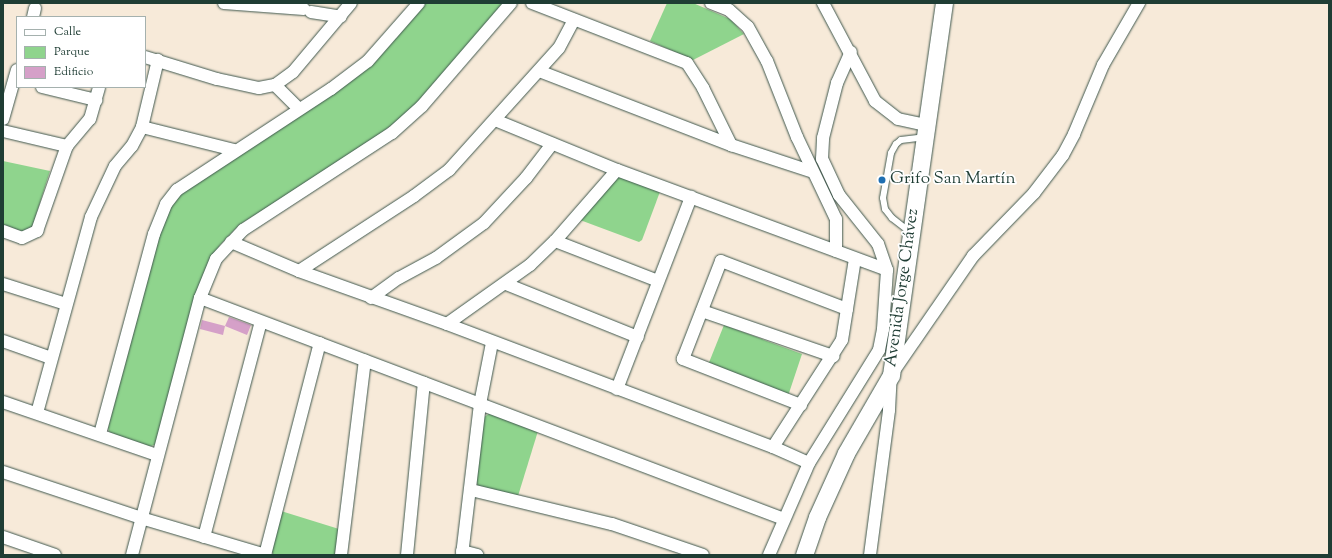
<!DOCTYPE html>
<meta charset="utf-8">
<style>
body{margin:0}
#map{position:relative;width:1332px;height:558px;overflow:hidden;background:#f7ead9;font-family:"Sorts Mill Goudy",serif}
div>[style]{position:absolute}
.green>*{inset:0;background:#8fd48d}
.building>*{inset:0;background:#d5a0c8}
.roads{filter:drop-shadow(0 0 1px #3f574d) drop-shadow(0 0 1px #3f574d)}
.service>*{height:6px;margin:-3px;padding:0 3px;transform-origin:3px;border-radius:3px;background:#fff}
.minor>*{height:12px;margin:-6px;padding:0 6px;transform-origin:6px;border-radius:6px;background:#fff}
.secondary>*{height:17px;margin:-8.5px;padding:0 8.5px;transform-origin:8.5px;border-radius:8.5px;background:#fff}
.dots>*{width:11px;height:11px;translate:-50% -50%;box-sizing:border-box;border:2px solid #fff;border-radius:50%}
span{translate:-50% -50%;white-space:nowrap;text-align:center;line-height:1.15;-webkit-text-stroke:3.5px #fff;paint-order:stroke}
.poi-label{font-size:17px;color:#1f3d34}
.left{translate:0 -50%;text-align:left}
.street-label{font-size:17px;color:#1f3d34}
.frame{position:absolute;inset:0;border:4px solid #1f3d34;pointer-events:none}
.legend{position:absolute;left:16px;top:16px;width:130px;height:72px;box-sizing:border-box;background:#fff;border:1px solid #a5b1ae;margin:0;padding:5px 7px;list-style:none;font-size:12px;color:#1f3d34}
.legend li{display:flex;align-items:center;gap:8px;height:20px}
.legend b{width:20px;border:1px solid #a5b1ae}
</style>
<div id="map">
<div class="green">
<i style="clip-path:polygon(425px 3px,504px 3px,408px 113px,354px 153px,239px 225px,220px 245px,206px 268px,156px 444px,147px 448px,110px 434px,108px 428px,162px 226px,171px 207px,187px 187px,312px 105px)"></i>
<i style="clip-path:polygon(667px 3px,693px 3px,730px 19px,744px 34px,693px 60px,650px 41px)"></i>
<i style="clip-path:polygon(3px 161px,50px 171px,31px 231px,27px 233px,3px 225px)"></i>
<i style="clip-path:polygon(617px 176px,661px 189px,642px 240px,639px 242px,580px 220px)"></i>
<i style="clip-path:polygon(724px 325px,802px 354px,788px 396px,708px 365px)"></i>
<i style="clip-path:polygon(490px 413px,538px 431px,518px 496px,478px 486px,476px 480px,484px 417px)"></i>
<i style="clip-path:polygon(281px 511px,339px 529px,335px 555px,273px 554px,271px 549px)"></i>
</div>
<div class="building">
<i style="clip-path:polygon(229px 317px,251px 325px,247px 335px,225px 326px)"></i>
<i style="clip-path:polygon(202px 320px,225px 326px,223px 335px,200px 329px)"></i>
</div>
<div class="roads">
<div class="service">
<i style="left:910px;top:232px;width:23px;rotate:-142deg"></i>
<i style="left:892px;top:218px;width:11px;rotate:-128deg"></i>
<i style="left:885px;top:209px;width:11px;rotate:-100deg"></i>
<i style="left:883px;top:198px;width:46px;rotate:-79.9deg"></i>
<i style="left:891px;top:153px;width:10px;rotate:-61deg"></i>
<i style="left:896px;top:144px;width:6px;rotate:-39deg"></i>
<i style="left:901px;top:140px;width:23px;rotate:-7deg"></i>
</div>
<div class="minor">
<i style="left:224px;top:3px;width:80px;rotate:4.3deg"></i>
<i style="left:532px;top:3px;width:166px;rotate:21.2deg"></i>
<i style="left:687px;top:63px;width:30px;rotate:57deg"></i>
<i style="left:703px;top:88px;width:64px;rotate:63.8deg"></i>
<i style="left:711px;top:3px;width:19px;rotate:21deg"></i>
<i style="left:729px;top:10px;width:25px;rotate:42deg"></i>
<i style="left:748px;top:27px;width:39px;rotate:61deg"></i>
<i style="left:767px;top:61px;width:82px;rotate:68.5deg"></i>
<i style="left:797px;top:137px;width:91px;rotate:64.6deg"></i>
<i style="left:836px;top:219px;width:32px;rotate:90deg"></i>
<i style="left:823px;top:3px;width:111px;rotate:62deg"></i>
<i style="left:875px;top:101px;width:29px;rotate:38deg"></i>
<i style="left:898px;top:119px;width:29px;rotate:12deg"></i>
<i style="left:311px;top:12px;width:30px;rotate:9deg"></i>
<i style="left:33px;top:17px;width:9px;rotate:-77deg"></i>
<i style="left:145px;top:57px;width:75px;rotate:17deg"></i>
<i style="left:217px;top:79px;width:43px;rotate:12.1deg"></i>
<i style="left:259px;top:88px;width:16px;rotate:-11deg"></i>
<i style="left:275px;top:85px;width:22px;rotate:-36deg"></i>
<i style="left:293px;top:72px;width:90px;rotate:-50deg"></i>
<i style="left:539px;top:71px;width:206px;rotate:21.1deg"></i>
<i style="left:731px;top:145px;width:86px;rotate:18.2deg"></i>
<i style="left:275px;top:85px;width:33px;rotate:45deg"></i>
<i style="left:42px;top:87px;width:56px;rotate:13.5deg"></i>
<i style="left:3px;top:119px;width:51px;rotate:-74.1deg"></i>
<i style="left:495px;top:120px;width:132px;rotate:22.3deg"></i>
<i style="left:617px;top:170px;width:288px;rotate:20.3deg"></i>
<i style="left:142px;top:127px;width:95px;rotate:14deg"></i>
<i style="left:3px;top:131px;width:66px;rotate:13.2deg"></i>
<i style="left:3px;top:231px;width:20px;rotate:20deg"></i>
<i style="left:22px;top:238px;width:17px;rotate:-25deg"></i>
<i style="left:37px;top:231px;width:90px;rotate:-70.6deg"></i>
<i style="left:67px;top:146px;width:35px;rotate:-50deg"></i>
<i style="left:90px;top:119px;width:33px;rotate:-74deg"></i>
<i style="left:555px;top:241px;width:110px;rotate:21.2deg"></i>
<i style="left:231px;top:242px;width:74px;rotate:23.1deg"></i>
<i style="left:299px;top:271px;width:157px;rotate:19.7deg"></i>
<i style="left:447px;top:324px;width:348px;rotate:20.7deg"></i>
<i style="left:773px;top:447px;width:39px;rotate:24deg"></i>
<i style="left:299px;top:271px;width:137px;rotate:-33.1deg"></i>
<i style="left:414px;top:196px;width:44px;rotate:-36.6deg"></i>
<i style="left:449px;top:170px;width:164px;rotate:-48deg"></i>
<i style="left:559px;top:48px;width:32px;rotate:-62deg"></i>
<i style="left:3px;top:284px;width:66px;rotate:17.6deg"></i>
<i style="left:506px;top:284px;width:142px;rotate:21.9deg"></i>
<i style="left:200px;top:298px;width:624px;rotate:20.73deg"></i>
<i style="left:371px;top:298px;width:34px;rotate:-36deg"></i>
<i style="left:399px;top:278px;width:42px;rotate:-28.4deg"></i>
<i style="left:436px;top:258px;width:59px;rotate:-36.1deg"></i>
<i style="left:484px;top:223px;width:62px;rotate:-47deg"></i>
<i style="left:526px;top:178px;width:43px;rotate:-52.6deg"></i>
<i style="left:702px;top:311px;width:139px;rotate:19deg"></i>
<i style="left:447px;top:324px;width:102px;rotate:-35.4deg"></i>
<i style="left:530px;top:265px;width:35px;rotate:-44deg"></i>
<i style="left:555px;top:241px;width:94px;rotate:-48.9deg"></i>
<i style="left:3px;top:341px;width:51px;rotate:19.5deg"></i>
<i style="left:617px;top:389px;width:206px;rotate:-68.9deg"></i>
<i style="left:3px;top:402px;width:163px;rotate:19deg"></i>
<i style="left:801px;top:405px;width:127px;rotate:-158.7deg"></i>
<i style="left:683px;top:359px;width:105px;rotate:-68.8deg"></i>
<i style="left:721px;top:261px;width:135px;rotate:20.9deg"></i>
<i style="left:37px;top:413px;width:203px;rotate:-74.6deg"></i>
<i style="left:91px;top:217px;width:56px;rotate:-64.8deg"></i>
<i style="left:115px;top:166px;width:26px;rotate:-50deg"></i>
<i style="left:132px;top:146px;width:21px;rotate:-62deg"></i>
<i style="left:142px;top:127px;width:69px;rotate:-76.6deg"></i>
<i style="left:100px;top:434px;width:207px;rotate:-74.9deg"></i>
<i style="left:154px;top:234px;width:32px;rotate:-68deg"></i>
<i style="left:166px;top:204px;width:18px;rotate:-52deg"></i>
<i style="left:177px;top:190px;width:184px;rotate:-33.3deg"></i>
<i style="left:331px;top:89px;width:46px;rotate:-37.1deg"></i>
<i style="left:368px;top:61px;width:77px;rotate:-48.7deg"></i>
<i style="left:773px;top:447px;width:127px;rotate:-57.2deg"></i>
<i style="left:842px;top:340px;width:82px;rotate:-80.9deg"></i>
<i style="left:3px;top:472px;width:145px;rotate:18.4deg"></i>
<i style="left:141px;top:518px;width:130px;rotate:16.5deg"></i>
<i style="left:471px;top:490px;width:145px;rotate:13.6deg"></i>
<i style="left:612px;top:524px;width:96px;rotate:18.8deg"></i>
<i style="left:3px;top:537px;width:55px;rotate:19.1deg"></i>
<i style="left:204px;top:537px;width:222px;rotate:-75.2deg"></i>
<i style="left:462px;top:551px;width:16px;rotate:15deg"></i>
<i style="left:132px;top:555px;width:266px;rotate:-75.2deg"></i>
<i style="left:200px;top:298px;width:42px;rotate:-67.7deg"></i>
<i style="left:216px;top:259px;width:40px;rotate:-47deg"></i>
<i style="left:243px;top:230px;width:178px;rotate:-33.1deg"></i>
<i style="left:392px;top:133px;width:40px;rotate:-42deg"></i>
<i style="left:422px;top:106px;width:136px;rotate:-49.2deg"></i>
<i style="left:265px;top:555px;width:219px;rotate:-75.5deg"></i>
<i style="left:341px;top:555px;width:196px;rotate:-83deg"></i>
<i style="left:407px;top:555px;width:173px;rotate:-84.4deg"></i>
<i style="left:462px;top:555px;width:152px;rotate:-83.2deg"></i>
<i style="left:480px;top:404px;width:62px;rotate:-78.9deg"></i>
<i style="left:769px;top:555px;width:100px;rotate:-66.5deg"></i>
<i style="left:809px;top:463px;width:133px;rotate:-58.2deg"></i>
<i style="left:879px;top:350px;width:21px;rotate:-79deg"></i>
<i style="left:883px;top:329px;width:59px;rotate:-86.1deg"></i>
<i style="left:887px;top:270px;width:28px;rotate:-109deg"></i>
<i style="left:878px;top:244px;width:63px;rotate:-128.5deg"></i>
<i style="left:839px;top:195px;width:40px;rotate:-115deg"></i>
<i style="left:822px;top:159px;width:21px;rotate:-87deg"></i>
<i style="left:823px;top:138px;width:57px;rotate:-75.7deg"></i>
<i style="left:837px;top:83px;width:34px;rotate:-66deg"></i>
<i style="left:870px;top:555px;width:146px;rotate:-82.5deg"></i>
<i style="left:889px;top:410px;width:35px;rotate:-87deg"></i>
<i style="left:891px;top:375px;width:145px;rotate:-55.4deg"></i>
<i style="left:973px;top:256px;width:88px;rotate:-45.9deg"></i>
<i style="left:1034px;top:193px;width:48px;rotate:-52.7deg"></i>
<i style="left:1063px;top:155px;width:24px;rotate:-62deg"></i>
<i style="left:1074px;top:134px;width:75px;rotate:-67.2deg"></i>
<i style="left:1103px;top:65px;width:72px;rotate:-59.9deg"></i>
</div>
<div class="secondary">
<i style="left:804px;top:555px;width:40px;rotate:-71.1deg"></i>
<i style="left:817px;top:517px;width:70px;rotate:-65.6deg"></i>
<i style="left:846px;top:453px;width:90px;rotate:-60deg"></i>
<i style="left:891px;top:375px;width:376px;rotate:-81.9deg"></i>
</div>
</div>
<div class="dots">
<i style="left:882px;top:180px;background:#1f6fb2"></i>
</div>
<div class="poi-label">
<span class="left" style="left:890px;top:180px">Grifo San Martín</span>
</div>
<div class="street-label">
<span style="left:903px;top:288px;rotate:-82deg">Avenida Jorge Chávez</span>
</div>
<div class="frame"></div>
<ul class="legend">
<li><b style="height:5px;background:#fff"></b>Calle</li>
<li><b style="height:11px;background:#8fd48d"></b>Parque</li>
<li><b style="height:11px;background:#d5a0c8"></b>Edificio</li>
</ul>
</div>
